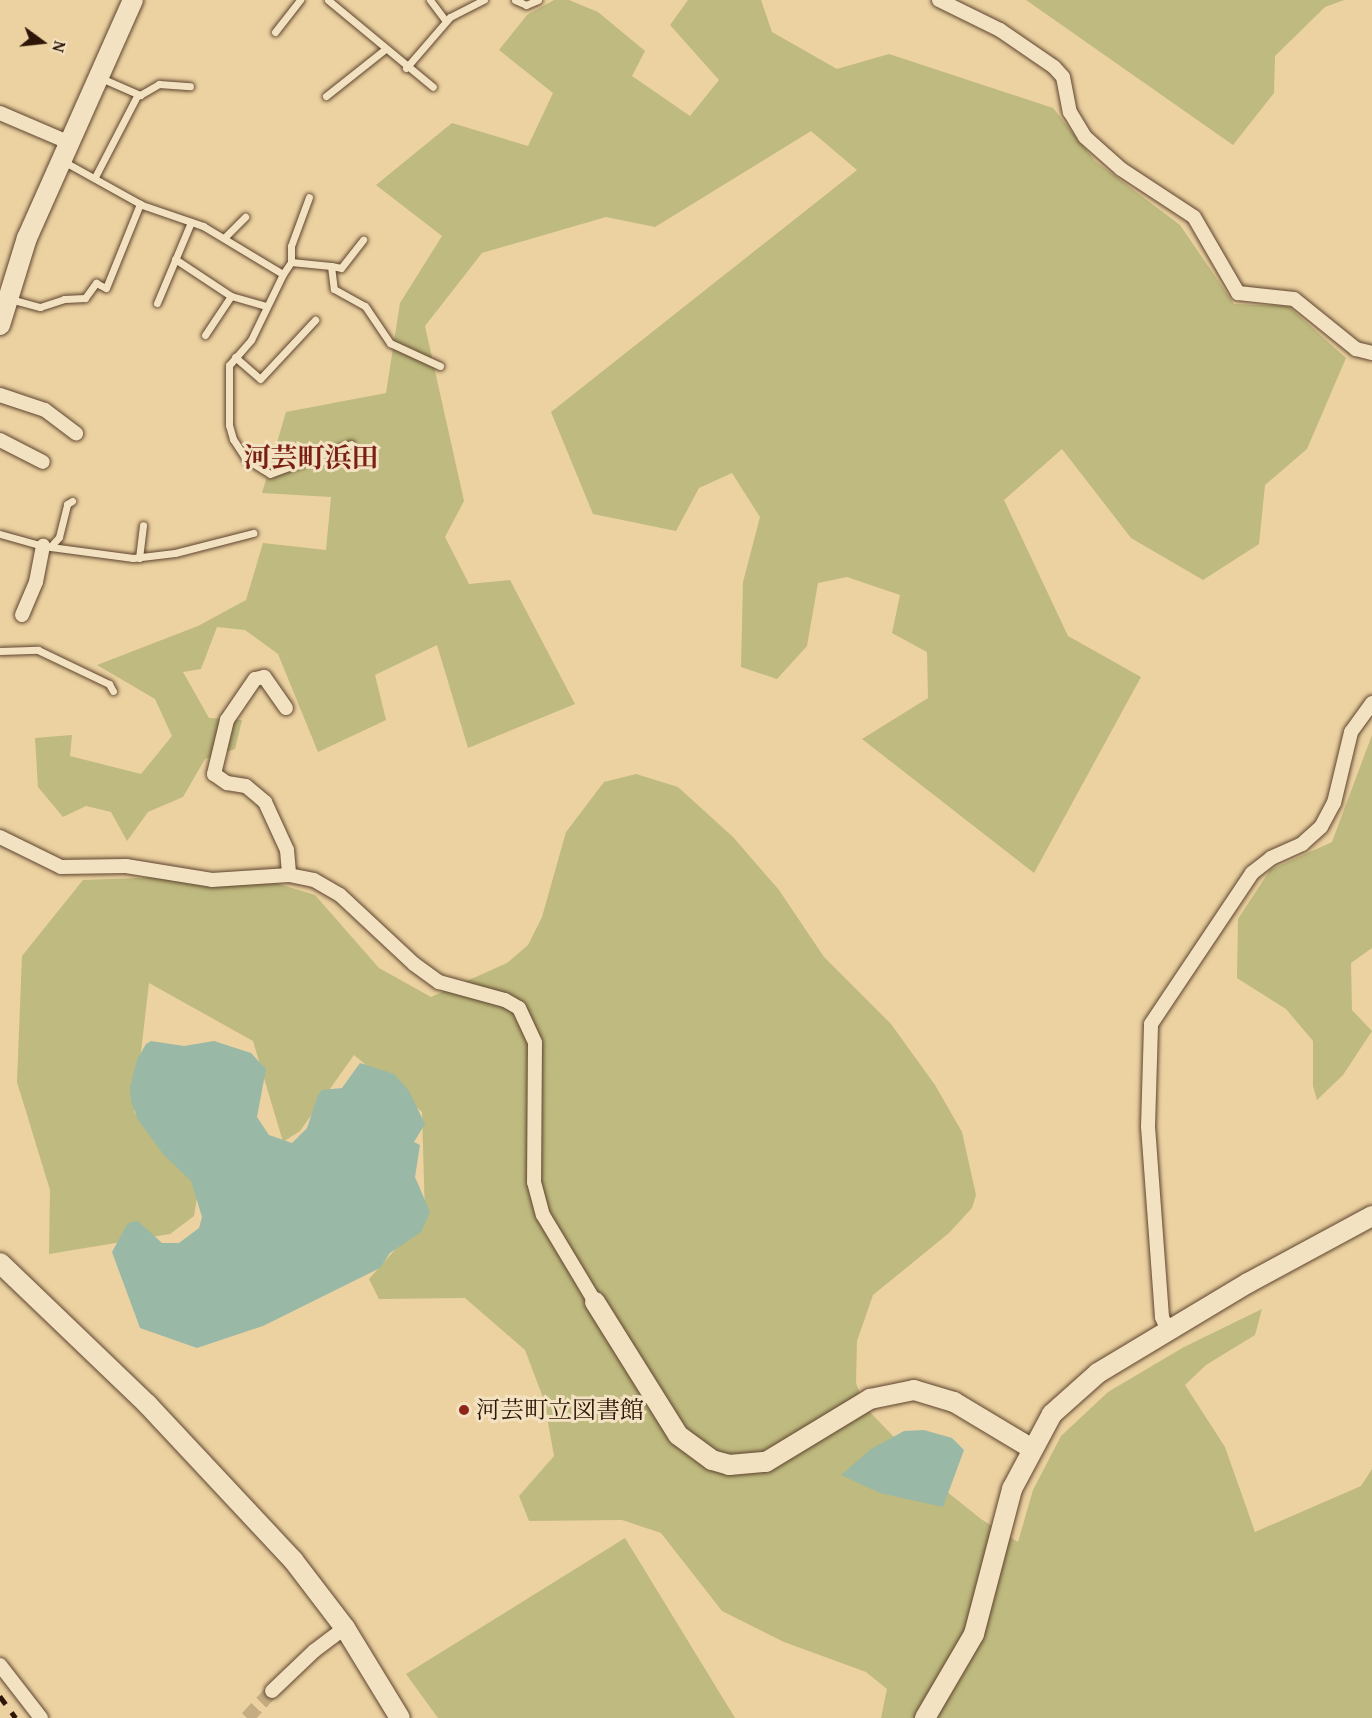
<!DOCTYPE html>
<meta charset="utf-8">
<style>
body{margin:0}
#map{position:relative;width:1372px;height:1718px;overflow:hidden;background:#ecd2a1;font-family:"Gentium Book Plus","Noto Serif JP",serif}
div>[style]{position:absolute}
.green>*{inset:0;background:#bfba7f}
.water>*{inset:0;background:#99b8a6}
.street-tunnel>*{height:14px;margin-top:-7px;transform-origin:0;background:repeating-linear-gradient(90deg,#c6ac82 0 14px,transparent 0 21px)}
.roads{filter:drop-shadow(0 0 2px #5d442e) drop-shadow(0 0 2px #5d442e)}
.lane>*{height:7px;margin:-3.5px;padding:0 3.5px;transform-origin:3.5px;border-radius:3.5px;background:#f3e2c2}
.street>*{height:14px;margin:-7px;padding:0 7px;transform-origin:7px;border-radius:7px;background:#f3e2c2}
.secondary>*{height:20px;margin:-10px;padding:0 10px;transform-origin:10px;border-radius:10px;background:#f3e2c2}
.rail>*{height:4.5px;margin-top:-2.25px;transform-origin:0;background:repeating-linear-gradient(90deg,#2d1507 0 10px,transparent 0 20px)}
.dots>*{width:16px;height:16px;translate:-50% -50%;box-sizing:border-box;border:3px solid #f3e2c2;border-radius:50%}
span{translate:-50% -50%;white-space:nowrap;text-align:center;line-height:1.15;-webkit-text-stroke:6px #f3e2c2;paint-order:stroke}
.poi-label{font-size:24px;color:#2d1507}
.left{translate:0 -50%;text-align:left}
.quarter-label{font-size:27px;color:#7a1f14;font-weight:700}
.north{position:absolute;left:12px;top:12px;width:60px;height:60px;-webkit-text-stroke:4px #f3e2c2;paint-order:stroke;rotate:105deg;font-size:16px;font-weight:700;line-height:24px;text-align:center;color:#2d1507}
.north::after{content:'';display:block;margin:auto;width:21px;height:27px;background:#2d1507;clip-path:polygon(50% 0,100% 100%,50% 72%,0 100%)}
</style>
<div id="map">
<div class="green">
<i style="clip-path:polygon(554px 0,569px 0,598px 12px,645px 51px,632px 76px,690px 116px,719px 80px,670px 25px,688px 0,761px 0,772px 32px,837px 69px,889px 54px,1053px 108px,1095px 161px,1180px 225px,1234px 304px,1288px 306px,1346px 358px,1307px 449px,1265px 485px,1259px 544px,1203px 580px,1131px 538px,1062px 449px,1004px 500px,1068px 636px,1141px 677px,1034px 873px,862px 739px,928px 698px,927px 652px,892px 633px,900px 595px,847px 577px,818px 583px,807px 646px,777px 679px,741px 667px,743px 582px,760px 517px,732px 473px,699px 488px,676px 531px,593px 514px,551px 412px,857px 170px,811px 131px,655px 227px,606px 217px,482px 253px,425px 326px,464px 501px,445px 537px,469px 584px,510px 580px,575px 704px,468px 748px,437px 645px,375px 675px,386px 720px,318px 752px,278px 654px,245px 630px,217px 627px,201px 669px,183px 672px,209px 718px,242px 720px,235px 749px,205px 759px,183px 797px,148px 812px,127px 841px,111px 812px,86px 806px,63px 817px,38px 787px,35px 738px,72px 735px,70px 756px,141px 774px,172px 736px,155px 699px,97px 665px,198px 626px,246px 600px,263px 543px,326px 550px,331px 497px,262px 493px,286px 412px,386px 393px,400px 303px,442px 236px,376px 185px,452px 123px,528px 146px,553px 93px,499px 50px,527px 15px)"></i>
<i style="clip-path:polygon(1026px 0,1344px 0,1325px 7px,1275px 56px,1274px 93px,1233px 145px)"></i>
<i style="clip-path:polygon(1372px 735px,1372px 948px,1351px 963px,1352px 1010px,1372px 1031px,1343px 1075px,1317px 1100px,1313px 1086px,1313px 1041px,1286px 1009px,1237px 978px,1238px 919px,1270px 870px,1332px 842px)"></i>
<i style="clip-path:polygon(636px 774px,678px 787px,733px 837px,779px 890px,824px 957px,891px 1024px,935px 1085px,962px 1132px,976px 1195px,972px 1208px,949px 1233px,873px 1295px,857px 1341px,856px 1383px,865px 1407px,946px 1491px,981px 1519px,1018px 1542px,1033px 1490px,1061px 1436px,1108px 1392px,1184px 1347px,1262px 1309px,1255px 1335px,1206px 1365px,1185px 1385px,1225px 1447px,1255px 1532px,1361px 1486px,1372px 1469px,1372px 1718px,881px 1718px,887px 1689px,866px 1672px,784px 1642px,722px 1611px,661px 1533px,622px 1520px,529px 1521px,519px 1496px,554px 1456px,544px 1400px,525px 1350px,465px 1298px,379px 1299px,369px 1279px,425px 1216px,422px 1112px,354px 1055px,300px 1131px,283px 1142px,253px 1041px,149px 983px,134px 1112px,199px 1185px,194px 1216px,170px 1234px,49px 1254px,50px 1190px,17px 1082px,22px 956px,83px 880px,246px 874px,315px 895px,379px 968px,431px 997px,507px 963px,528px 945px,542px 917px,566px 832px,604px 782px)"></i>
<i style="clip-path:polygon(625px 1538px,735px 1718px,438px 1718px,406px 1674px)"></i>
</div>
<div class="water">
<i style="clip-path:polygon(151px 1041px,184px 1046px,214px 1041px,251px 1053px,266px 1069px,257px 1117px,269px 1135px,292px 1143px,307px 1128px,318px 1095px,322px 1090px,342px 1088px,360px 1063px,394px 1074px,409px 1091px,425px 1124px,414px 1142px,420px 1145px,415px 1177px,430px 1212px,421px 1232px,390px 1253px,380px 1268px,263px 1326px,197px 1348px,140px 1328px,112px 1252px,128px 1223px,138px 1221px,162px 1243px,179px 1243px,199px 1228px,202px 1217px,191px 1181px,164px 1155px,138px 1120px,131px 1101px,130px 1087px,137px 1060px,146px 1044px)"></i>
<i style="clip-path:polygon(924px 1430px,952px 1438px,964px 1450px,943px 1507px,880px 1493px,841px 1475px,871px 1449px,904px 1431px)"></i>
</div>
<div class="street-tunnel">
<i style="left:247px;top:1718px;width:37px;rotate:-47deg"></i>
</div>
<div class="roads">
<div class="lane">
<i style="left:328px;top:0;width:136px;rotate:39.6deg"></i>
<i style="left:430px;top:0;width:26px;rotate:53deg"></i>
<i style="left:515px;top:0;width:12px;rotate:24deg"></i>
<i style="left:526px;top:5px;width:13px;rotate:-23deg"></i>
<i style="left:275px;top:32px;width:41px;rotate:-52deg"></i>
<i style="left:406px;top:68px;width:67px;rotate:-49.2deg"></i>
<i style="left:450px;top:17px;width:38px;rotate:-27deg"></i>
<i style="left:101px;top:78px;width:43px;rotate:23.6deg"></i>
<i style="left:140px;top:95px;width:22px;rotate:-30deg"></i>
<i style="left:159px;top:84px;width:31px;rotate:4deg"></i>
<i style="left:326px;top:96px;width:74px;rotate:-38.4deg"></i>
<i style="left:63px;top:161px;width:90px;rotate:29.1deg"></i>
<i style="left:142px;top:205px;width:65px;rotate:19deg"></i>
<i style="left:203px;top:226px;width:93px;rotate:31deg"></i>
<i style="left:283px;top:274px;width:14px;rotate:-56deg"></i>
<i style="left:291px;top:262px;width:40px;rotate:5.7deg"></i>
<i style="left:331px;top:266px;width:23px;rotate:83deg"></i>
<i style="left:334px;top:289px;width:35px;rotate:29deg"></i>
<i style="left:365px;top:306px;width:45px;rotate:56deg"></i>
<i style="left:390px;top:343px;width:55px;rotate:24.7deg"></i>
<i style="left:95px;top:177px;width:93px;rotate:-62.6deg"></i>
<i style="left:224px;top:238px;width:30px;rotate:-45deg"></i>
<i style="left:175px;top:259px;width:67px;rotate:33.5deg"></i>
<i style="left:231px;top:296px;width:36px;rotate:16deg"></i>
<i style="left:291px;top:262px;width:16px;rotate:-90deg"></i>
<i style="left:291px;top:246px;width:52px;rotate:-69.8deg"></i>
<i style="left:331px;top:266px;width:10px;rotate:11deg"></i>
<i style="left:341px;top:268px;width:36px;rotate:-52deg"></i>
<i style="left:283px;top:274px;width:73px;rotate:115.9deg"></i>
<i style="left:251px;top:340px;width:33px;rotate:131deg"></i>
<i style="left:229px;top:365px;width:60px;rotate:90deg"></i>
<i style="left:229px;top:425px;width:15px;rotate:74deg"></i>
<i style="left:233px;top:439px;width:24px;rotate:57deg"></i>
<i style="left:246px;top:459px;width:28px;rotate:32deg"></i>
<i style="left:270px;top:474px;width:86px;rotate:-20.3deg"></i>
<i style="left:10px;top:299px;width:31px;rotate:15deg"></i>
<i style="left:40px;top:307px;width:25px;rotate:-18deg"></i>
<i style="left:64px;top:299px;width:21px;rotate:-3deg"></i>
<i style="left:85px;top:298px;width:19px;rotate:-54deg"></i>
<i style="left:96px;top:283px;width:11px;rotate:27deg"></i>
<i style="left:106px;top:288px;width:91px;rotate:-68deg"></i>
<i style="left:157px;top:303px;width:88px;rotate:-67.2deg"></i>
<i style="left:205px;top:335px;width:47px;rotate:-56.3deg"></i>
<i style="left:235px;top:357px;width:33px;rotate:41deg"></i>
<i style="left:260px;top:379px;width:81px;rotate:-47deg"></i>
<i style="left:0;top:534px;width:45px;rotate:15.6deg"></i>
<i style="left:43px;top:546px;width:91px;rotate:7.6deg"></i>
<i style="left:133px;top:558px;width:42px;rotate:-6.8deg"></i>
<i style="left:175px;top:553px;width:81px;rotate:-14.4deg"></i>
<i style="left:51px;top:546px;width:12px;rotate:-48deg"></i>
<i style="left:59px;top:537px;width:34px;rotate:-76deg"></i>
<i style="left:67px;top:504px;width:6px;rotate:-31deg"></i>
<i style="left:139px;top:558px;width:33px;rotate:-83deg"></i>
<i style="left:0;top:651px;width:38px;rotate:-2deg"></i>
<i style="left:38px;top:650px;width:79px;rotate:25.6deg"></i>
<i style="left:109px;top:684px;width:8px;rotate:60deg"></i>
</div>
<div class="street">
<i style="left:939px;top:0;width:68px;rotate:26.2deg"></i>
<i style="left:1000px;top:30px;width:65px;rotate:34.4deg"></i>
<i style="left:1054px;top:67px;width:13px;rotate:48deg"></i>
<i style="left:1063px;top:77px;width:36px;rotate:79deg"></i>
<i style="left:1070px;top:112px;width:29px;rotate:59deg"></i>
<i style="left:1085px;top:137px;width:48px;rotate:41.6deg"></i>
<i style="left:1121px;top:169px;width:87px;rotate:33.3deg"></i>
<i style="left:1194px;top:217px;width:88px;rotate:59.9deg"></i>
<i style="left:1238px;top:293px;width:56px;rotate:6.1deg"></i>
<i style="left:1294px;top:299px;width:80px;rotate:38.9deg"></i>
<i style="left:1356px;top:349px;width:16px;rotate:14deg"></i>
<i style="left:0;top:113px;width:76px;rotate:23.2deg"></i>
<i style="left:0;top:395px;width:47px;rotate:18.4deg"></i>
<i style="left:45px;top:410px;width:39px;rotate:37deg"></i>
<i style="left:0;top:440px;width:48px;rotate:27.1deg"></i>
<i style="left:22px;top:615px;width:36px;rotate:-67deg"></i>
<i style="left:36px;top:582px;width:37px;rotate:-79deg"></i>
<i style="left:286px;top:708px;width:38px;rotate:-125deg"></i>
<i style="left:264px;top:677px;width:9px;rotate:167deg"></i>
<i style="left:255px;top:679px;width:50px;rotate:124.3deg"></i>
<i style="left:227px;top:720px;width:56px;rotate:103.5deg"></i>
<i style="left:214px;top:774px;width:16px;rotate:35deg"></i>
<i style="left:227px;top:783px;width:19px;rotate:9deg"></i>
<i style="left:246px;top:786px;width:25px;rotate:40deg"></i>
<i style="left:265px;top:802px;width:53px;rotate:65.4deg"></i>
<i style="left:287px;top:850px;width:25px;rotate:85deg"></i>
<i style="left:0;top:837px;width:68px;rotate:26.2deg"></i>
<i style="left:61px;top:867px;width:65px;rotate:-0.9deg"></i>
<i style="left:126px;top:866px;width:87px;rotate:9.2deg"></i>
<i style="left:212px;top:880px;width:77px;rotate:-3.7deg"></i>
<i style="left:289px;top:875px;width:25px;rotate:11deg"></i>
<i style="left:314px;top:880px;width:30px;rotate:30deg"></i>
<i style="left:340px;top:895px;width:101px;rotate:43deg"></i>
<i style="left:414px;top:964px;width:31px;rotate:36deg"></i>
<i style="left:439px;top:982px;width:68px;rotate:15.3deg"></i>
<i style="left:505px;top:1000px;width:16px;rotate:30deg"></i>
<i style="left:519px;top:1008px;width:38px;rotate:65deg"></i>
<i style="left:535px;top:1043px;width:139px;rotate:90.4deg"></i>
<i style="left:534px;top:1182px;width:34px;rotate:75deg"></i>
<i style="left:543px;top:1215px;width:101px;rotate:59.1deg"></i>
<i style="left:1169px;top:1333px;width:17px;rotate:-114deg"></i>
<i style="left:1162px;top:1317px;width:191px;rotate:-94.2deg"></i>
<i style="left:1148px;top:1127px;width:103px;rotate:-88.3deg"></i>
<i style="left:1151px;top:1024px;width:182px;rotate:-56.2deg"></i>
<i style="left:1252px;top:873px;width:24px;rotate:-38deg"></i>
<i style="left:1271px;top:858px;width:34px;rotate:-24deg"></i>
<i style="left:1302px;top:844px;width:25px;rotate:-42deg"></i>
<i style="left:1321px;top:827px;width:27px;rotate:-62deg"></i>
<i style="left:1334px;top:803px;width:73px;rotate:-76.5deg"></i>
<i style="left:1351px;top:732px;width:36px;rotate:-54deg"></i>
<i style="left:0;top:1665px;width:67px;rotate:52.3deg"></i>
<i style="left:272px;top:1691px;width:58px;rotate:-43.6deg"></i>
<i style="left:314px;top:1651px;width:39px;rotate:-37deg"></i>
</div>
<div class="secondary">
<i style="left:0;top:325px;width:91px;rotate:-72.8deg"></i>
<i style="left:27px;top:238px;width:261px;rotate:-66deg"></i>
<i style="left:0;top:1263px;width:204px;rotate:43.8deg"></i>
<i style="left:147px;top:1404px;width:214px;rotate:46.9deg"></i>
<i style="left:293px;top:1560px;width:86px;rotate:52.6deg"></i>
<i style="left:345px;top:1628px;width:105px;rotate:58.6deg"></i>
<i style="left:595px;top:1302px;width:157px;rotate:58deg"></i>
<i style="left:678px;top:1435px;width:42px;rotate:36.3deg"></i>
<i style="left:712px;top:1460px;width:18px;rotate:16deg"></i>
<i style="left:729px;top:1465px;width:37px;rotate:-5deg"></i>
<i style="left:766px;top:1462px;width:122px;rotate:-31.2deg"></i>
<i style="left:870px;top:1399px;width:45px;rotate:-11.6deg"></i>
<i style="left:914px;top:1390px;width:42px;rotate:16.7deg"></i>
<i style="left:954px;top:1402px;width:90px;rotate:30.9deg"></i>
<i style="left:925px;top:1718px;width:97px;rotate:-59.7deg"></i>
<i style="left:974px;top:1634px;width:150px;rotate:-75.3deg"></i>
<i style="left:1012px;top:1489px;width:85px;rotate:-61.9deg"></i>
<i style="left:1052px;top:1414px;width:62px;rotate:-41.7deg"></i>
<i style="left:1098px;top:1373px;width:175px;rotate:-31deg"></i>
<i style="left:1248px;top:1283px;width:141px;rotate:-28.4deg"></i>
</div>
</div>
<div class="rail">
<i style="left:0;top:1696px;width:27px;rotate:54deg"></i>
</div>
<div class="dots">
<i style="left:464px;top:1410px;background:#8f2418"></i>
</div>
<div class="poi-label">
<span class="left" style="left:476px;top:1410px">河芸町立図書館</span>
</div>
<div class="quarter-label">
<span style="left:311px;top:458px">河芸町浜田</span>
</div>
<div class="north">N</div>
</div>
